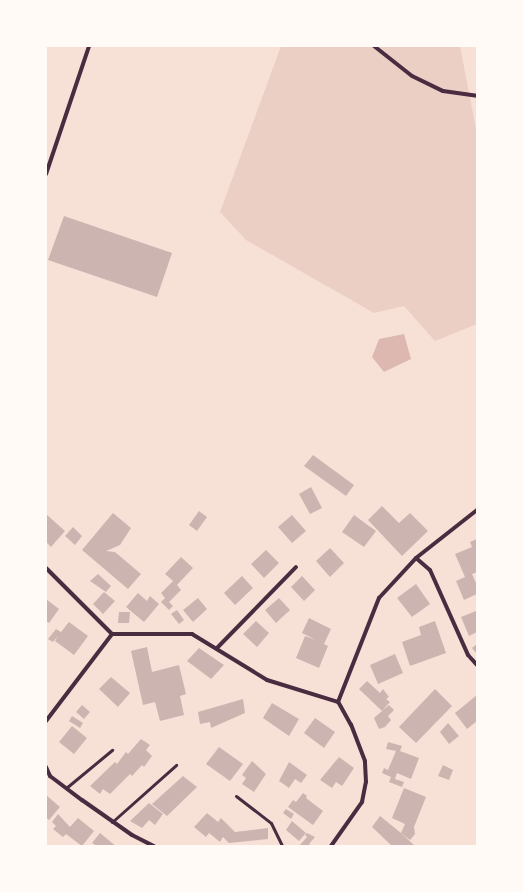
<!DOCTYPE html>
<style>
body{margin:0}
#map{position:relative;width:523px;height:892px;overflow:hidden;background:#f7e1d7;font-family:Poppins,sans-serif}
div>[style]{position:absolute}
.green>*{inset:0;background:#ebcfc5}
.water>*{inset:0;background:#dcb8b0}
.building>*{inset:0;background:#ccb4b1}
.service>*{height:3px;margin:-1.5px;padding:0 1.5px;transform-origin:1.5px;border-radius:1.5px;background:#4a2c40}
.minor>*{height:4px;margin:-2px;padding:0 2px;transform-origin:2px;border-radius:2px;background:#4a2c40}
span{translate:-50% -50%;white-space:nowrap;text-align:center;line-height:1.15;-webkit-text-stroke:3.5px #fffaf5;paint-order:stroke}
.frame{position:absolute;inset:0;border:47px solid #fffaf5;pointer-events:none}
</style>
<div id="map">
<div class="green">
<i style="clip-path:polygon(281px 46px,460px 46px,477px 134px,477px 324px,435px 341px,404px 306px,374px 313px,246px 240px,220px 212px)"></i>
</div>
<div class="water">
<i style="clip-path:polygon(404px 334px,411px 359px,384px 372px,372px 357px,379px 339px)"></i>
</div>
<div class="building">
<i style="clip-path:polygon(64px 216px,172px 253px,157px 297px,48px 260px)"></i>
<i style="clip-path:polygon(313px 455px,354px 485px,346px 496px,304px 466px)"></i>
<i style="clip-path:polygon(311px 487px,322px 508px,310px 514px,299px 494px)"></i>
<i style="clip-path:polygon(382px 506px,399px 523px,410px 513px,428px 531px,402px 556px,368px 520px)"></i>
<i style="clip-path:polygon(199px 511px,207px 517px,197px 531px,189px 525px)"></i>
<i style="clip-path:polygon(113px 513px,131px 528px,120px 545px,106px 551px,115px 552px,141px 574px,128px 589px,82px 550px)"></i>
<i style="clip-path:polygon(46px 514px,65px 531px,51px 547px,46px 542px)"></i>
<i style="clip-path:polygon(292px 515px,306px 531px,292px 543px,278px 527px)"></i>
<i style="clip-path:polygon(354px 515px,376px 531px,364px 547px,342px 532px)"></i>
<i style="clip-path:polygon(73px 527px,82px 536px,75px 545px,65px 536px)"></i>
<i style="clip-path:polygon(477px 539px,477px 572px,472px 574px,477px 585px,477px 594px,464px 600px,456px 581px,465px 577px,455px 554px,472px 547px,470px 542px)"></i>
<i style="clip-path:polygon(330px 548px,344px 563px,330px 577px,316px 561px)"></i>
<i style="clip-path:polygon(266px 550px,279px 563px,264px 578px,251px 564px)"></i>
<i style="clip-path:polygon(181px 557px,193px 568px,177px 585px,181px 590px,169px 602px,173px 606px,169px 610px,161px 602px,165px 598px,161px 593px,173px 581px,165px 574px)"></i>
<i style="clip-path:polygon(98px 574px,111px 586px,106px 592px,90px 581px)"></i>
<i style="clip-path:polygon(242px 576px,253px 588px,235px 605px,224px 593px)"></i>
<i style="clip-path:polygon(302px 576px,315px 590px,304px 601px,291px 587px)"></i>
<i style="clip-path:polygon(416px 584px,430px 604px,412px 617px,397px 598px)"></i>
<i style="clip-path:polygon(104px 592px,115px 601px,103px 614px,93px 604px)"></i>
<i style="clip-path:polygon(138px 593px,147px 601px,150px 596px,159px 604px,144px 622px,126px 607px)"></i>
<i style="clip-path:polygon(198px 598px,207px 609px,193px 622px,183px 610px)"></i>
<i style="clip-path:polygon(279px 598px,290px 610px,276px 623px,265px 610px)"></i>
<i style="clip-path:polygon(46px 599px,59px 609px,49px 623px,46px 621px)"></i>
<i style="clip-path:polygon(177px 610px,184px 620px,179px 624px,171px 614px)"></i>
<i style="clip-path:polygon(476px 611px,477px 632px,469px 636px,461px 617px)"></i>
<i style="clip-path:polygon(119px 612px,130px 612px,129px 623px,118px 623px)"></i>
<i style="clip-path:polygon(309px 618px,331px 629px,324px 644px,328px 646px,319px 668px,296px 658px,305px 636px,316px 640px,302px 633px)"></i>
<i style="clip-path:polygon(256px 621px,269px 633px,257px 647px,243px 634px)"></i>
<i style="clip-path:polygon(435px 621px,446px 653px,410px 666px,402px 642px,421px 635px,419px 627px)"></i>
<i style="clip-path:polygon(69px 622px,88px 636px,74px 655px,55px 641px,58px 636px,53px 642px,48px 639px,56px 629px,61px 632px)"></i>
<i style="clip-path:polygon(477px 644px,477px 654px,472px 648px)"></i>
<i style="clip-path:polygon(147px 647px,152px 672px,179px 665px,186px 694px,180px 696px,184px 715px,160px 721px,155px 702px,143px 705px,131px 651px)"></i>
<i style="clip-path:polygon(199px 648px,224px 665px,211px 679px,187px 661px)"></i>
<i style="clip-path:polygon(395px 654px,403px 673px,378px 684px,370px 665px)"></i>
<i style="clip-path:polygon(111px 677px,130px 693px,118px 707px,99px 689px)"></i>
<i style="clip-path:polygon(367px 681px,380px 693px,383px 689px,389px 697px,386px 699px,390px 702px,382px 711px,389px 705px,394px 710px,388px 716px,391px 720px,385px 727px,379px 729px,374px 718px,382px 711px,359px 689px)"></i>
<i style="clip-path:polygon(435px 689px,452px 706px,416px 743px,399px 727px)"></i>
<i style="clip-path:polygon(477px 695px,477px 721px,467px 729px,455px 713px)"></i>
<i style="clip-path:polygon(243px 699px,245px 713px,211px 728px,210px 722px,200px 724px,198px 712px)"></i>
<i style="clip-path:polygon(272px 703px,299px 719px,289px 736px,263px 718px)"></i>
<i style="clip-path:polygon(82px 705px,90px 712px,84px 719px,76px 712px)"></i>
<i style="clip-path:polygon(72px 716px,83px 723px,80px 728px,69px 721px)"></i>
<i style="clip-path:polygon(315px 718px,335px 732px,324px 748px,304px 733px)"></i>
<i style="clip-path:polygon(448px 723px,459px 736px,449px 744px,440px 732px)"></i>
<i style="clip-path:polygon(72px 726px,87px 738px,74px 754px,59px 742px)"></i>
<i style="clip-path:polygon(141px 739px,150px 745px,146px 750px,152px 756px,144px 767px,142px 765px,132px 776px,130px 774px,110px 794px,103px 789px,100px 794px,90px 786px,115px 762px,117px 764px,126px 752px,128px 754px)"></i>
<i style="clip-path:polygon(388px 742px,402px 746px,400px 751px,419px 758px,411px 779px,397px 773px,395px 779px,404px 782px,402px 787px,389px 782px,391px 777px,382px 773px,384px 768px,388px 770px,396px 751px,386px 749px)"></i>
<i style="clip-path:polygon(219px 747px,243px 764px,230px 781px,206px 764px)"></i>
<i style="clip-path:polygon(339px 757px,354px 768px,342px 786px,336px 782px,332px 788px,320px 780px)"></i>
<i style="clip-path:polygon(252px 761px,266px 774px,254px 792px,242px 784px,246px 778px,242px 775px)"></i>
<i style="clip-path:polygon(289px 762px,307px 775px,301px 783px,295px 779px,289px 788px,279px 781px)"></i>
<i style="clip-path:polygon(443px 765px,453px 770px,449px 780px,438px 776px)"></i>
<i style="clip-path:polygon(183px 776px,197px 787px,167px 816px,152px 804px)"></i>
<i style="clip-path:polygon(404px 788px,426px 797px,414px 827px,415px 834px,410px 840px,401px 833px,405px 824px,392px 818px)"></i>
<i style="clip-path:polygon(303px 793px,307px 796px,306px 798px,323px 811px,313px 825px,288px 807px,293px 800px,296px 802px)"></i>
<i style="clip-path:polygon(46px 795px,60px 807px,49px 820px,46px 818px)"></i>
<i style="clip-path:polygon(149px 803px,163px 814px,155px 825px,149px 820px,142px 828px,130px 821px)"></i>
<i style="clip-path:polygon(286px 809px,294px 814px,291px 819px,283px 813px)"></i>
<i style="clip-path:polygon(207px 813px,218px 822px,221px 818px,235px 832px,268px 828px,268px 839px,229px 843px,223px 837px,220px 842px,209px 833px,206px 837px,194px 827px)"></i>
<i style="clip-path:polygon(58px 814px,70px 827px,78px 818px,94px 831px,82px 846px,66px 834px,63px 837px,53px 829px,56px 826px,52px 822px)"></i>
<i style="clip-path:polygon(380px 816px,401px 833px,415px 846px,392px 846px,372px 827px)"></i>
<i style="clip-path:polygon(292px 821px,306px 833px,299px 841px,286px 830px)"></i>
<i style="clip-path:polygon(100px 833px,112px 843px,116px 846px,97px 846px,92px 843px)"></i>
<i style="clip-path:polygon(307px 833px,315px 837px,309px 844px,312px 846px,299px 846px,307px 837px,305px 835px)"></i>
</div>
<div class="service">
<i style="left:66px;top:788px;width:60px;rotate:-39.6deg"></i>
<i style="left:236px;top:796px;width:44px;rotate:37.6deg"></i>
<i style="left:271px;top:823px;width:25px;rotate:64deg"></i>
<i style="left:112px;top:822px;width:86px;rotate:-41.7deg"></i>
</div>
<div class="minor">
<i style="left:374px;top:46px;width:48px;rotate:38.3deg"></i>
<i style="left:412px;top:76px;width:34px;rotate:26deg"></i>
<i style="left:443px;top:91px;width:34px;rotate:8deg"></i>
<i style="left:46px;top:174px;width:135px;rotate:-71.4deg"></i>
<i style="left:416px;top:558px;width:18px;rotate:41deg"></i>
<i style="left:430px;top:570px;width:93px;rotate:65.9deg"></i>
<i style="left:468px;top:655px;width:13px;rotate:48deg"></i>
<i style="left:46px;top:568px;width:93px;rotate:45deg"></i>
<i style="left:112px;top:634px;width:80px"></i>
<i style="left:192px;top:634px;width:88px;rotate:31.5deg"></i>
<i style="left:267px;top:680px;width:74px;rotate:17.2deg"></i>
<i style="left:217px;top:648px;width:113px;rotate:-45.7deg"></i>
<i style="left:46px;top:721px;width:109px;rotate:-52.8deg"></i>
<i style="left:46px;top:767px;width:10px;rotate:66deg"></i>
<i style="left:50px;top:776px;width:40px;rotate:37deg"></i>
<i style="left:82px;top:800px;width:61px;rotate:35deg"></i>
<i style="left:132px;top:835px;width:25px;rotate:27deg"></i>
<i style="left:331px;top:846px;width:54px;rotate:-54.8deg"></i>
<i style="left:362px;top:802px;width:20px;rotate:-79deg"></i>
<i style="left:366px;top:782px;width:21px;rotate:-93deg"></i>
<i style="left:365px;top:761px;width:39px;rotate:-111deg"></i>
<i style="left:351px;top:725px;width:26px;rotate:-119deg"></i>
<i style="left:338px;top:702px;width:112px;rotate:-68.5deg"></i>
<i style="left:379px;top:598px;width:54px;rotate:-47.2deg"></i>
<i style="left:416px;top:558px;width:78px;rotate:-38.2deg"></i>
</div>
<div class="frame"></div>
</div>
